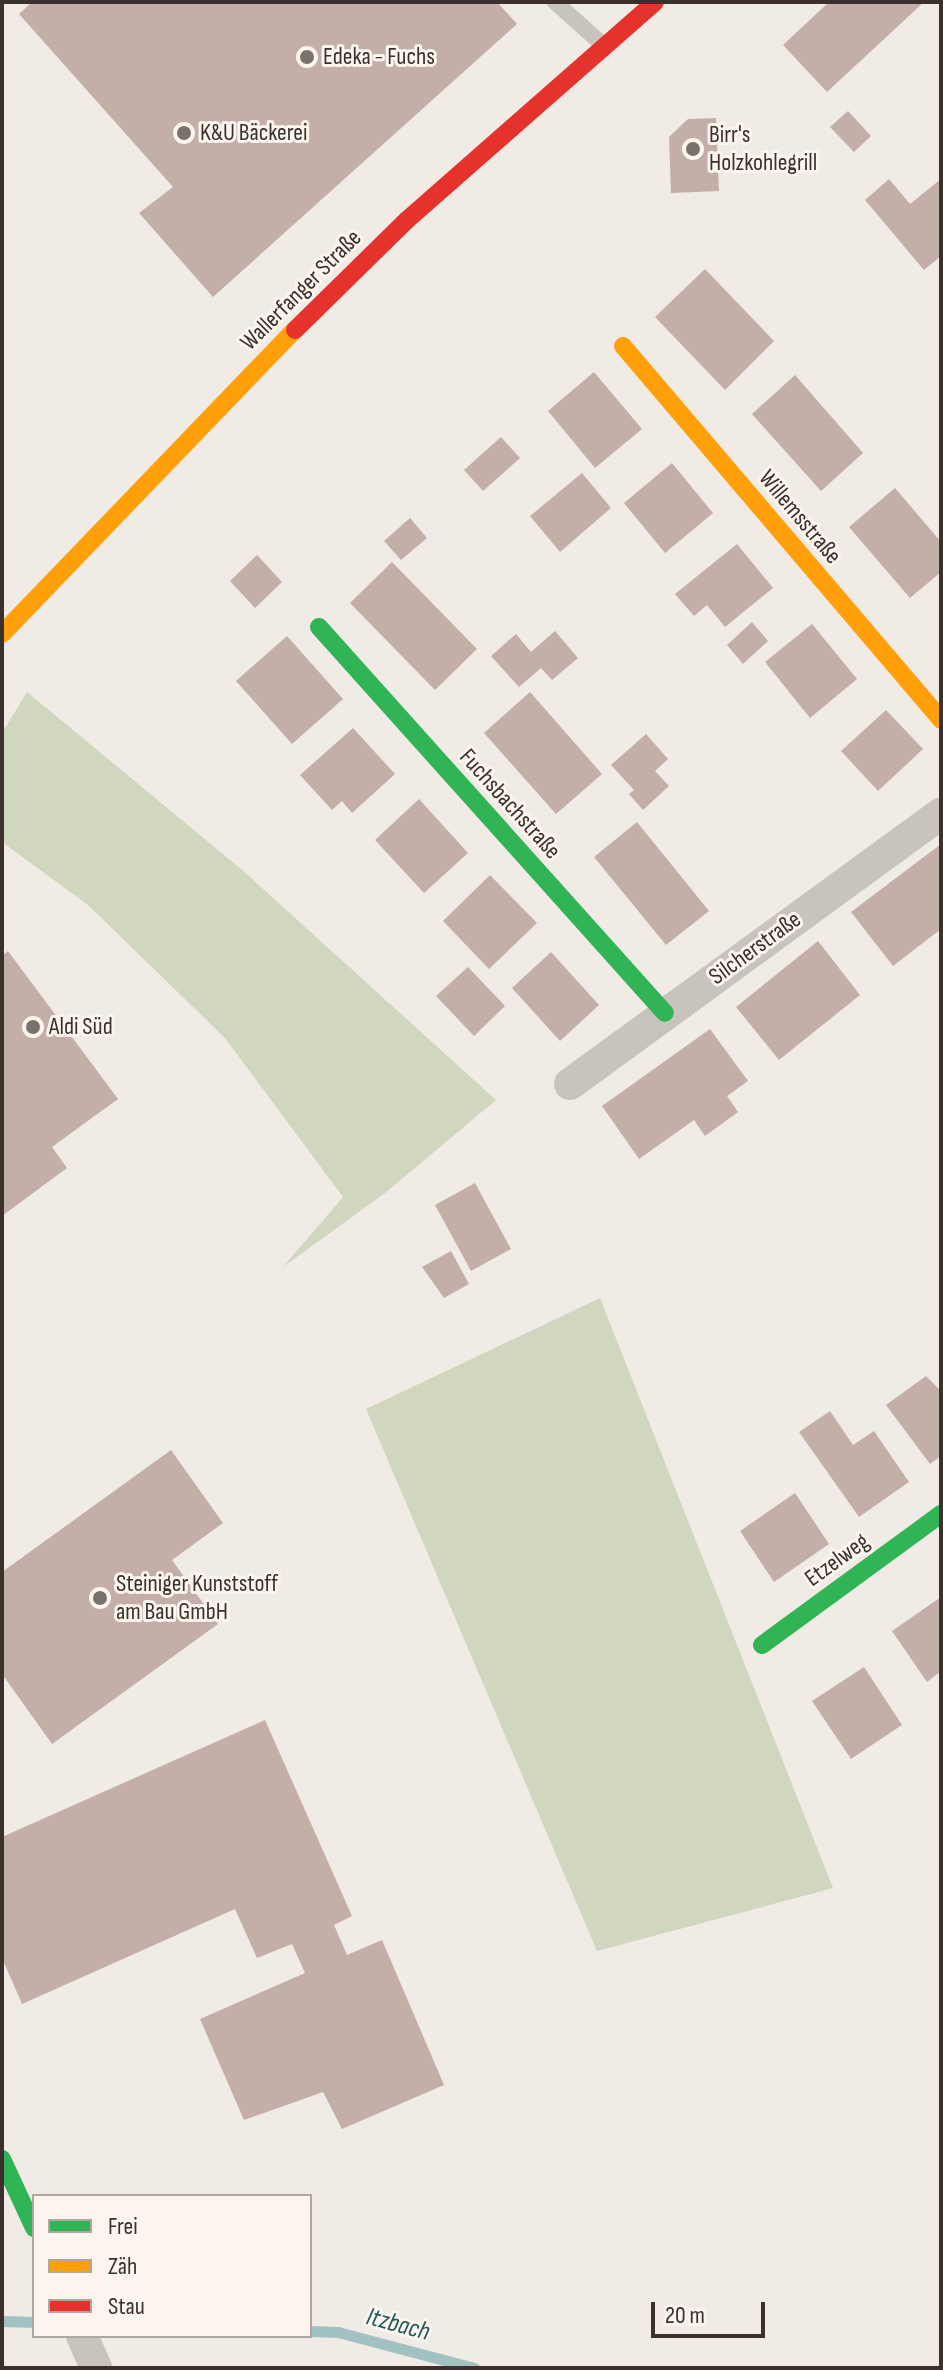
<!DOCTYPE html>
<meta charset="utf-8">
<style>
body{margin:0}
#map{position:relative;width:943px;height:2370px;overflow:hidden;background:#f0ebe5;font-family:"Sofia Sans Condensed",sans-serif}
div>[style]{position:absolute}
.green>*{inset:0;background:#d1d6bf}
.stream>*{height:11px;margin:-5.5px;padding:0 5.5px;transform-origin:5.5px;border-radius:5.5px;background:#a1c2c1}
.building>*{inset:0;background:#c3afa7}
.lane>*{height:16px;margin:-8px;padding:0 8px;transform-origin:8px;border-radius:8px;background:#c9c3be}
.street>*{height:32px;margin:-16px;padding:0 16px;transform-origin:16px;border-radius:16px;background:#c9c3be}
.fast>*{height:18px;margin:-9px;padding:0 9px;transform-origin:9px;border-radius:9px;background:#30b455}
.slow>*{height:18px;margin:-9px;padding:0 9px;transform-origin:9px;border-radius:9px;background:#ff9f0a}
.jam>*{height:18px;margin:-9px;padding:0 9px;transform-origin:9px;border-radius:9px;background:#e5322d}
.dots>*{width:22px;height:22px;translate:-50% -50%;box-sizing:border-box;border:4px solid #fbf5ee;border-radius:50%}
span{translate:-50% -50%;white-space:nowrap;text-align:center;line-height:1.15;-webkit-text-stroke:6px #fbf5ee;paint-order:stroke}
.poi-label{font-size:24px;color:#3b302b}
.left{translate:0 -50%;text-align:left}
.street-label{font-size:24px;color:#3b302b}
.water-label{font-size:26px;color:#1f5a5e;font-style:italic}
.frame{position:absolute;inset:0;border:4px solid #3b302b;pointer-events:none}
.legend{position:absolute;left:32px;top:2194px;width:280px;height:144px;box-sizing:border-box;background:#fbf5ee;border:2px solid #aea6a0;margin:0;padding:10px 14px;list-style:none;font-size:24px;color:#3b302b}
.legend li{display:flex;align-items:center;gap:16px;height:40px}
.legend b{width:40px;border:2px solid #aea6a0}
.scale{position:absolute;left:651px;top:2302px;width:114px;height:36px;box-sizing:border-box;border:4px solid #3b302b;border-top:0;padding-left:10px;font-size:24px;line-height:28px;white-space:nowrap;color:#3b302b;-webkit-text-stroke:6px #fbf5ee;paint-order:stroke}
</style>
<div id="map">
<div class="green">
<i style="clip-path:polygon(27px 692px,241px 869px,496px 1100px,385px 1193px,283px 1267px,343px 1197px,225px 1038px,88px 905px,2px 842px,2px 733px)"></i>
<i style="clip-path:polygon(600px 1298px,833px 1888px,597px 1951px,366px 1409px)"></i>
</div>
<div class="stream">
<i style="left:2px;top:2321px;width:32px;rotate:2deg"></i>
<i style="left:310px;top:2331px;width:28px;rotate:2deg"></i>
<i style="left:338px;top:2332px;width:141px;rotate:14.8deg"></i>
</div>
<div class="building">
<i style="clip-path:polygon(32px 2px,497px 2px,517px 24px,213px 297px,139px 213px,173px 187px,19px 14px)"></i>
<i style="clip-path:polygon(829px 2px,924px 2px,827px 92px,783px 45px)"></i>
<i style="clip-path:polygon(848px 111px,871px 136px,854px 152px,830px 127px)"></i>
<i style="clip-path:polygon(716px 118px,719px 191px,671px 193px,669px 137px,688px 119px)"></i>
<i style="clip-path:polygon(889px 179px,910px 204px,941px 179px,941px 256px,924px 270px,865px 200px)"></i>
<i style="clip-path:polygon(705px 269px,774px 341px,725px 390px,655px 317px)"></i>
<i style="clip-path:polygon(594px 372px,642px 429px,595px 468px,548px 411px)"></i>
<i style="clip-path:polygon(795px 375px,863px 453px,821px 491px,752px 414px)"></i>
<i style="clip-path:polygon(501px 437px,520px 458px,483px 491px,464px 470px)"></i>
<i style="clip-path:polygon(672px 463px,713px 513px,665px 553px,624px 503px)"></i>
<i style="clip-path:polygon(582px 473px,611px 508px,560px 552px,530px 516px)"></i>
<i style="clip-path:polygon(895px 488px,941px 542px,941px 572px,910px 598px,849px 527px)"></i>
<i style="clip-path:polygon(410px 518px,427px 538px,401px 560px,384px 541px)"></i>
<i style="clip-path:polygon(737px 544px,773px 588px,725px 627px,707px 605px,694px 616px,675px 594px)"></i>
<i style="clip-path:polygon(257px 555px,282px 582px,255px 608px,230px 581px)"></i>
<i style="clip-path:polygon(392px 562px,477px 649px,435px 690px,350px 603px)"></i>
<i style="clip-path:polygon(752px 622px,768px 641px,743px 664px,727px 645px)"></i>
<i style="clip-path:polygon(812px 624px,857px 679px,810px 718px,765px 662px)"></i>
<i style="clip-path:polygon(555px 631px,578px 658px,552px 680px,541px 668px,519px 687px,491px 656px,516px 634px,531px 652px)"></i>
<i style="clip-path:polygon(287px 636px,343px 699px,292px 744px,236px 681px)"></i>
<i style="clip-path:polygon(530px 692px,602px 774px,556px 814px,484px 733px)"></i>
<i style="clip-path:polygon(886px 710px,923px 749px,878px 791px,841px 751px)"></i>
<i style="clip-path:polygon(353px 728px,395px 774px,352px 813px,342px 801px,332px 810px,300px 775px)"></i>
<i style="clip-path:polygon(646px 734px,668px 759px,655px 771px,669px 786px,643px 810px,629px 794px,634px 790px,611px 765px)"></i>
<i style="clip-path:polygon(419px 799px,468px 853px,424px 893px,375px 840px)"></i>
<i style="clip-path:polygon(637px 822px,709px 911px,666px 945px,594px 857px)"></i>
<i style="clip-path:polygon(941px 844px,941px 929px,893px 966px,851px 912px)"></i>
<i style="clip-path:polygon(490px 875px,537px 923px,489px 969px,443px 921px)"></i>
<i style="clip-path:polygon(818px 941px,860px 995px,779px 1060px,736px 1007px)"></i>
<i style="clip-path:polygon(8px 951px,118px 1099px,52px 1147px,67px 1168px,2px 1216px,2px 956px)"></i>
<i style="clip-path:polygon(551px 952px,599px 1005px,560px 1041px,512px 988px)"></i>
<i style="clip-path:polygon(468px 967px,505px 1006px,474px 1036px,436px 996px)"></i>
<i style="clip-path:polygon(710px 1029px,748px 1081px,727px 1096px,738px 1112px,705px 1136px,694px 1120px,639px 1159px,602px 1106px)"></i>
<i style="clip-path:polygon(475px 1183px,511px 1249px,471px 1271px,435px 1205px)"></i>
<i style="clip-path:polygon(451px 1251px,469px 1284px,444px 1298px,422px 1267px)"></i>
<i style="clip-path:polygon(926px 1376px,941px 1391px,941px 1456px,930px 1464px,886px 1405px)"></i>
<i style="clip-path:polygon(830px 1411px,853px 1445px,874px 1431px,909px 1482px,859px 1517px,799px 1432px)"></i>
<i style="clip-path:polygon(171px 1450px,223px 1523px,172px 1560px,218px 1624px,52px 1744px,2px 1674px,2px 1572px)"></i>
<i style="clip-path:polygon(795px 1493px,829px 1544px,774px 1582px,740px 1531px)"></i>
<i style="clip-path:polygon(941px 1597px,941px 1671px,927px 1682px,892px 1631px)"></i>
<i style="clip-path:polygon(864px 1667px,902px 1725px,851px 1759px,812px 1701px)"></i>
<i style="clip-path:polygon(265px 1720px,352px 1916px,334px 1925px,347px 1955px,382px 1940px,444px 2085px,342px 2129px,323px 2092px,244px 2120px,200px 2019px,305px 1973px,292px 1944px,257px 1958px,235px 1909px,22px 2004px,2px 1958px,2px 1837px)"></i>
</div>
<div class="lane">
<i style="left:555px;top:2px;width:63px;rotate:41.8deg"></i>
</div>
<div class="street">
<i style="left:570px;top:1084px;width:459px;rotate:-36.1deg"></i>
<i style="left:82px;top:2336px;width:35px;rotate:66deg"></i>
</div>
<div class="fast">
<i style="left:319px;top:627px;width:518px;rotate:48.13deg"></i>
<i style="left:762px;top:1645px;width:222px;rotate:-36.2deg"></i>
<i style="left:2px;top:2159px;width:76px;rotate:65.1deg"></i>
</div>
<div class="slow">
<i style="left:623px;top:346px;width:491px;rotate:49.6deg"></i>
<i style="left:2px;top:634px;width:422px;rotate:-46.1deg"></i>
</div>
<div class="jam">
<i style="left:295px;top:330px;width:157px;rotate:-44.5deg"></i>
<i style="left:407px;top:220px;width:330px;rotate:-41.3deg"></i>
</div>
<div class="dots">
<i style="left:307px;top:57px;background:#7a716c"></i>
<i style="left:184px;top:133px;background:#7a716c"></i>
<i style="left:693px;top:149px;background:#7a716c"></i>
<i style="left:33px;top:1027px;background:#7a716c"></i>
<i style="left:100px;top:1598px;background:#7a716c"></i>
</div>
<div class="poi-label">
<span class="left" style="left:323px;top:57px">Edeka - Fuchs</span>
<span class="left" style="left:200px;top:133px">K&amp;U Bäckerei</span>
<span class="left" style="left:709px;top:149px">Birr's<br>Holzkohlegrill</span>
<span class="left" style="left:49px;top:1027px">Aldi Süd</span>
<span class="left" style="left:116px;top:1598px">Steiniger Kunststoff<br>am Bau GmbH</span>
</div>
<div class="street-label">
<span style="left:301px;top:290px;rotate:-45deg">Wallerfanger Straße</span>
<span style="left:800px;top:517px;rotate:50deg">Willemsstraße</span>
<span style="left:510px;top:804px;rotate:48deg">Fuchsbachstraße</span>
<span style="left:755px;top:948px;rotate:-36deg">Silcherstraße</span>
<span style="left:837px;top:1560px;rotate:-36deg">Etzelweg</span>
</div>
<div class="water-label">
<span style="left:398px;top:2325px;rotate:15deg">Itzbach</span>
</div>
<div class="frame"></div>
<ul class="legend">
<li><b style="height:10px;background:#30b455"></b>Frei</li>
<li><b style="height:10px;background:#ff9f0a"></b>Zäh</li>
<li><b style="height:10px;background:#e5322d"></b>Stau</li>
</ul>
<div class="scale">20 m</div>
</div>
